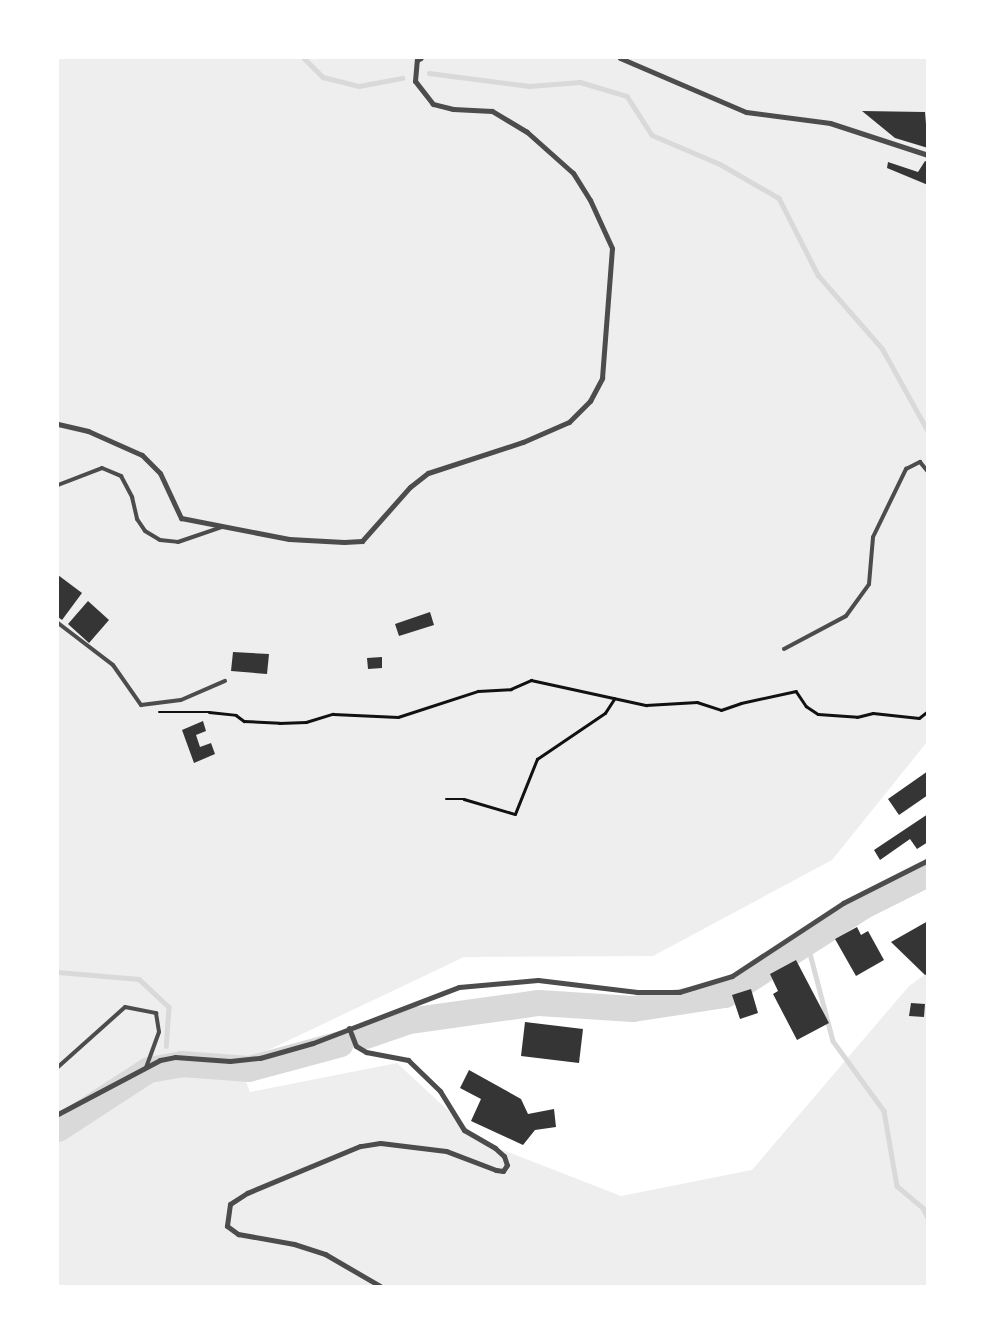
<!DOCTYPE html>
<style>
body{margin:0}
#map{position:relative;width:985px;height:1344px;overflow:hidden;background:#fff;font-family:"Public Sans",sans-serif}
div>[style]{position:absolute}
.green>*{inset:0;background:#eee}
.stream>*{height:4.5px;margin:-2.25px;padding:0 2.25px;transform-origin:2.25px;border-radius:2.25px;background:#d9d9d9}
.river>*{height:26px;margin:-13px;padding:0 13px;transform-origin:13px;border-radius:13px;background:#d9d9d9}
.building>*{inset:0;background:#353535}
.path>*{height:2.5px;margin:-1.25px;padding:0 1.25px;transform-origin:1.25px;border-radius:1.25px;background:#111}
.service>*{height:4px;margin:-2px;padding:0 2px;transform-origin:2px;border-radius:2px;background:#4c4c4c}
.minor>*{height:5px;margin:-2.5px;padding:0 2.5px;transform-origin:2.5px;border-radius:2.5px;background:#4c4c4c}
span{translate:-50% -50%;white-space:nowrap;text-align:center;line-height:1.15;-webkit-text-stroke:4px #fff;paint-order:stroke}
.frame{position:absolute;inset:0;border:59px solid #fff;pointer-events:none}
</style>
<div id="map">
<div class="green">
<i style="clip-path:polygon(58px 58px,927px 58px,927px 742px,832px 860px,653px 956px,464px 957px,239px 1064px,250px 1092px,397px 1063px,482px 1142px,621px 1196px,752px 1170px,909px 986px,927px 973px,927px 1286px,58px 1286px)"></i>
</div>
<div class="stream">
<i style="left:304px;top:58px;width:27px;rotate:45deg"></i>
<i style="left:323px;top:77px;width:37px;rotate:14deg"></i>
<i style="left:359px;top:86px;width:44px;rotate:-10.5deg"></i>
<i style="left:429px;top:73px;width:101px;rotate:7.4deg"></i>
<i style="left:529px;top:86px;width:51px;rotate:-4.5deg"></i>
<i style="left:580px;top:82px;width:49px;rotate:16.6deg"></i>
<i style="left:627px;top:96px;width:46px;rotate:57.3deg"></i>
<i style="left:652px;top:135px;width:74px;rotate:23.1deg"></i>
<i style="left:720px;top:164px;width:68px;rotate:30deg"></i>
<i style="left:779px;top:198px;width:86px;rotate:63.1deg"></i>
<i style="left:818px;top:275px;width:97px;rotate:48.8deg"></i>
<i style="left:882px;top:348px;width:95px;rotate:61deg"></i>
<i style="left:807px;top:942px;width:102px;rotate:75.3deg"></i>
<i style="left:833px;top:1041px;width:87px;rotate:53.9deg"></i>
<i style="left:884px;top:1111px;width:76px;rotate:80.2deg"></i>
<i style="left:897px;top:1186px;width:34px;rotate:40deg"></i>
<i style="left:923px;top:1208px;width:11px;rotate:63deg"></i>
<i style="left:58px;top:972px;width:81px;rotate:4.9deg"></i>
<i style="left:139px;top:979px;width:41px;rotate:43deg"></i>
<i style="left:169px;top:1007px;width:39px;rotate:94deg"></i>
<i style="left:164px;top:1067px;width:1px;rotate:-90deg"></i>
</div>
<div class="river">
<i style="left:366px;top:1036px;width:46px;rotate:-19.2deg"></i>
<i style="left:409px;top:1021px;width:131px;rotate:-7.9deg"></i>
<i style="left:539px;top:1003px;width:94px;rotate:3.7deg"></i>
<i style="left:633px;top:1009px;width:93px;rotate:-8.7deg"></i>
<i style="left:725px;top:995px;width:163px;rotate:-32.7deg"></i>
<i style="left:862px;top:907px;width:74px;rotate:-26.6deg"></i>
<i style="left:58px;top:1129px;width:108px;rotate:-33deg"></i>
<i style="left:149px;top:1070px;width:34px;rotate:-10deg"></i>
<i style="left:182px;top:1064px;width:67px;rotate:4.3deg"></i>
<i style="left:249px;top:1069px;width:95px;rotate:-15.2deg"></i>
</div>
<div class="building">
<i style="clip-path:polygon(862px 111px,925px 112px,928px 148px,895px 138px)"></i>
<i style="clip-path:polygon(925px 161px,928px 162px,928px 185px,887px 168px,888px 162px,918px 172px)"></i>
<i style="clip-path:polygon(58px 575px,82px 593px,62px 620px,58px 617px)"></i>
<i style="clip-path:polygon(88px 601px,109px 620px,89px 643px,68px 624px)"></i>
<i style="clip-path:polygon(430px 612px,434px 625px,399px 636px,395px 624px)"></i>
<i style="clip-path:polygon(233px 652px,269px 654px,267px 674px,231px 671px)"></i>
<i style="clip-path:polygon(382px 657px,382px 668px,368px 669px,367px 658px)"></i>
<i style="clip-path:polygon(203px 721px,206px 731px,196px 735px,200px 747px,211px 743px,215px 754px,194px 763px,182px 730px)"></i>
<i style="clip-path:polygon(928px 771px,928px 795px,899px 815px,888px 799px)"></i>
<i style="clip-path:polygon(928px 814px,928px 842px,917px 849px,910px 839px,880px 860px,874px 850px)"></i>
<i style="clip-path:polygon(928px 921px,928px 974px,925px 975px,891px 942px)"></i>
<i style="clip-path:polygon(857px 927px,861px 935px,868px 931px,884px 960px,856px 976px,835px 939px)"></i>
<i style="clip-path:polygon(796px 960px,829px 1023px,797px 1040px,773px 994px,778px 991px,770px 974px)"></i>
<i style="clip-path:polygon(751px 989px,758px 1013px,740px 1019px,732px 995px)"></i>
<i style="clip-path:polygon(911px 1003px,925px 1004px,924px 1017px,909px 1016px)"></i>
<i style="clip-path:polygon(525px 1022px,583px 1029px,579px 1063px,521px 1056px)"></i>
<i style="clip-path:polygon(469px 1070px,521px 1099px,528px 1114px,554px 1109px,556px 1127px,535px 1130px,523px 1145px,471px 1121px,481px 1099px,460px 1088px)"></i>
</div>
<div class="path">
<i style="left:159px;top:712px;width:50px"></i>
<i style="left:209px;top:712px;width:27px;rotate:6deg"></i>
<i style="left:236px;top:715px;width:10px;rotate:37deg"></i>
<i style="left:244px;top:721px;width:35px;rotate:3deg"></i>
<i style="left:279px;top:723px;width:27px;rotate:-2deg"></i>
<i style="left:306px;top:722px;width:28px;rotate:-17deg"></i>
<i style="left:333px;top:714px;width:65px;rotate:2.6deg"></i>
<i style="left:398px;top:717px;width:84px;rotate:-18deg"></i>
<i style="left:478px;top:691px;width:33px;rotate:-3deg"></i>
<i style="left:511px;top:689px;width:22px;rotate:-24deg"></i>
<i style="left:531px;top:680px;width:118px;rotate:12.3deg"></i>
<i style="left:646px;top:705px;width:51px;rotate:-3.4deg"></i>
<i style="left:697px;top:702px;width:25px;rotate:18deg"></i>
<i style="left:721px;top:710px;width:21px;rotate:-19deg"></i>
<i style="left:741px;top:703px;width:56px;rotate:-12.3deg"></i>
<i style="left:796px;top:691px;width:18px;rotate:56deg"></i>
<i style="left:806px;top:706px;width:14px;rotate:34deg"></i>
<i style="left:818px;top:714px;width:39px;rotate:4deg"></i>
<i style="left:857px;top:717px;width:16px;rotate:-14deg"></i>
<i style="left:873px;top:713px;width:46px;rotate:6.2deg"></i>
<i style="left:919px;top:718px;width:11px;rotate:-38deg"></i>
<i style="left:446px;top:799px;width:18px"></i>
<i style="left:464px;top:799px;width:53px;rotate:16.4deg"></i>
<i style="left:515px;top:814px;width:59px;rotate:-68.2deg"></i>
<i style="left:537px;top:759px;width:82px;rotate:-34.1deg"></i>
<i style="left:605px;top:713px;width:17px;rotate:-57deg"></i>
</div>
<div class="service">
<i style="left:58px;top:485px;width:47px;rotate:-21.1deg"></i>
<i style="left:102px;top:468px;width:21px;rotate:23deg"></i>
<i style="left:121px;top:476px;width:24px;rotate:62deg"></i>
<i style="left:132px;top:497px;width:23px;rotate:77deg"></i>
<i style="left:137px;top:519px;width:14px;rotate:56deg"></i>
<i style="left:145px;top:531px;width:17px;rotate:31deg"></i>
<i style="left:160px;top:540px;width:18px;rotate:6deg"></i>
<i style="left:178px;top:542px;width:46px;rotate:-18.8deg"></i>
<i style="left:58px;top:623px;width:69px;rotate:37.4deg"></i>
<i style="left:113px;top:665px;width:49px;rotate:55deg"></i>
<i style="left:141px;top:705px;width:40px;rotate:-7.1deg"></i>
<i style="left:181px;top:700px;width:48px;rotate:-23.4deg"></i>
<i style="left:784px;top:649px;width:70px;rotate:-28deg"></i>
<i style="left:846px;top:616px;width:39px;rotate:-54deg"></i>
<i style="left:869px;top:584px;width:47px;rotate:-85.1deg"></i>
<i style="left:873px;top:537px;width:76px;rotate:-64.1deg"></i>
<i style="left:906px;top:469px;width:16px;rotate:-27deg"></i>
<i style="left:920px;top:462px;width:13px;rotate:51deg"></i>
<i style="left:58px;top:1067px;width:90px;rotate:-41.8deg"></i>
<i style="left:125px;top:1007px;width:32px;rotate:11deg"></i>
<i style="left:156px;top:1013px;width:19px;rotate:81deg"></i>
<i style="left:159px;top:1032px;width:37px;rotate:110deg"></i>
</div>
<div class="minor">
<i style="left:620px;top:58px;width:137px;rotate:23.2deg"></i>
<i style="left:746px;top:112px;width:85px;rotate:7.5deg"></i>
<i style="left:830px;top:123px;width:103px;rotate:18.1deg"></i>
<i style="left:58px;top:424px;width:31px;rotate:13deg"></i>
<i style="left:88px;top:431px;width:59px;rotate:24deg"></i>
<i style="left:142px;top:455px;width:25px;rotate:45deg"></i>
<i style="left:160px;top:473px;width:50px;rotate:65deg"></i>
<i style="left:181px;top:518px;width:110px;rotate:11deg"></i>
<i style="left:289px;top:539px;width:55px;rotate:3.1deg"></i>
<i style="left:344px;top:542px;width:18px;rotate:-3deg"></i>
<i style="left:362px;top:541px;width:72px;rotate:-48.4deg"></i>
<i style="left:410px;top:487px;width:23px;rotate:-38deg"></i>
<i style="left:428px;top:473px;width:100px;rotate:-18.1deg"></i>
<i style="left:523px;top:442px;width:50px;rotate:-23.5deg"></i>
<i style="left:569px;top:422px;width:30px;rotate:-45deg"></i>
<i style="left:590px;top:401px;width:26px;rotate:-62deg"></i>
<i style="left:602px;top:378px;width:130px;rotate:-85.6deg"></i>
<i style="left:612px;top:248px;width:53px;rotate:-114.6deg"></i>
<i style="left:590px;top:200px;width:32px;rotate:-122deg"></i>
<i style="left:573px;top:173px;width:62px;rotate:-138.3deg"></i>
<i style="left:527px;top:132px;width:41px;rotate:-149deg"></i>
<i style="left:492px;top:111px;width:39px;rotate:-177deg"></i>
<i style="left:453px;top:109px;width:21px;rotate:-166deg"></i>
<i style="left:433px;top:104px;width:29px;rotate:-128deg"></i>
<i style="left:415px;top:81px;width:21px;rotate:-85deg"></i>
<i style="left:417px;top:60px;width:4px;rotate:-27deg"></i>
<i style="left:349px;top:1028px;width:19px;rotate:69deg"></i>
<i style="left:356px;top:1046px;width:12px;rotate:31deg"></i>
<i style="left:366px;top:1052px;width:43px;rotate:10.8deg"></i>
<i style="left:408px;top:1060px;width:45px;rotate:44.1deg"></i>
<i style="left:440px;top:1091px;width:46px;rotate:58.4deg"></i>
<i style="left:464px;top:1130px;width:36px;rotate:30deg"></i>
<i style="left:495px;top:1148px;width:12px;rotate:42deg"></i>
<i style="left:504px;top:1156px;width:9px;rotate:72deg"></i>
<i style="left:507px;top:1165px;width:7px;rotate:124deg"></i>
<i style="left:503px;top:1171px;width:7px;rotate:-172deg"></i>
<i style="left:496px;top:1170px;width:53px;rotate:-159.2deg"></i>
<i style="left:446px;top:1151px;width:66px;rotate:-173.1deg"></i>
<i style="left:380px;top:1143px;width:20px;rotate:171deg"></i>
<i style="left:360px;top:1146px;width:122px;rotate:157.4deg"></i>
<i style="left:247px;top:1193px;width:20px;rotate:147deg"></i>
<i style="left:230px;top:1204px;width:22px;rotate:98deg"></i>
<i style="left:227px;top:1226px;width:14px;rotate:36deg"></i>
<i style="left:238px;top:1234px;width:57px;rotate:10.1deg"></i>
<i style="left:294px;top:1244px;width:33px;rotate:18deg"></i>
<i style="left:325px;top:1254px;width:64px;rotate:30.2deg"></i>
<i style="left:58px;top:1114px;width:115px;rotate:-27.9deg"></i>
<i style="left:160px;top:1060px;width:15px;rotate:-11deg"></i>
<i style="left:175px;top:1057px;width:55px;rotate:4.2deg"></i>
<i style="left:230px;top:1061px;width:30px;rotate:-6deg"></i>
<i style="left:260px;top:1058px;width:55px;rotate:-15.8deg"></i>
<i style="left:313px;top:1043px;width:156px;rotate:-21deg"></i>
<i style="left:459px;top:987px;width:79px;rotate:-5.1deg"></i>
<i style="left:538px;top:980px;width:100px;rotate:6.9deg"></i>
<i style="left:637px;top:992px;width:42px"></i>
<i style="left:679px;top:992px;width:55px;rotate:-16.8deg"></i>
<i style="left:732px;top:976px;width:133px;rotate:-33.3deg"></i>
<i style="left:843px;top:903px;width:95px;rotate:-26.8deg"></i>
</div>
<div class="frame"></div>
</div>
